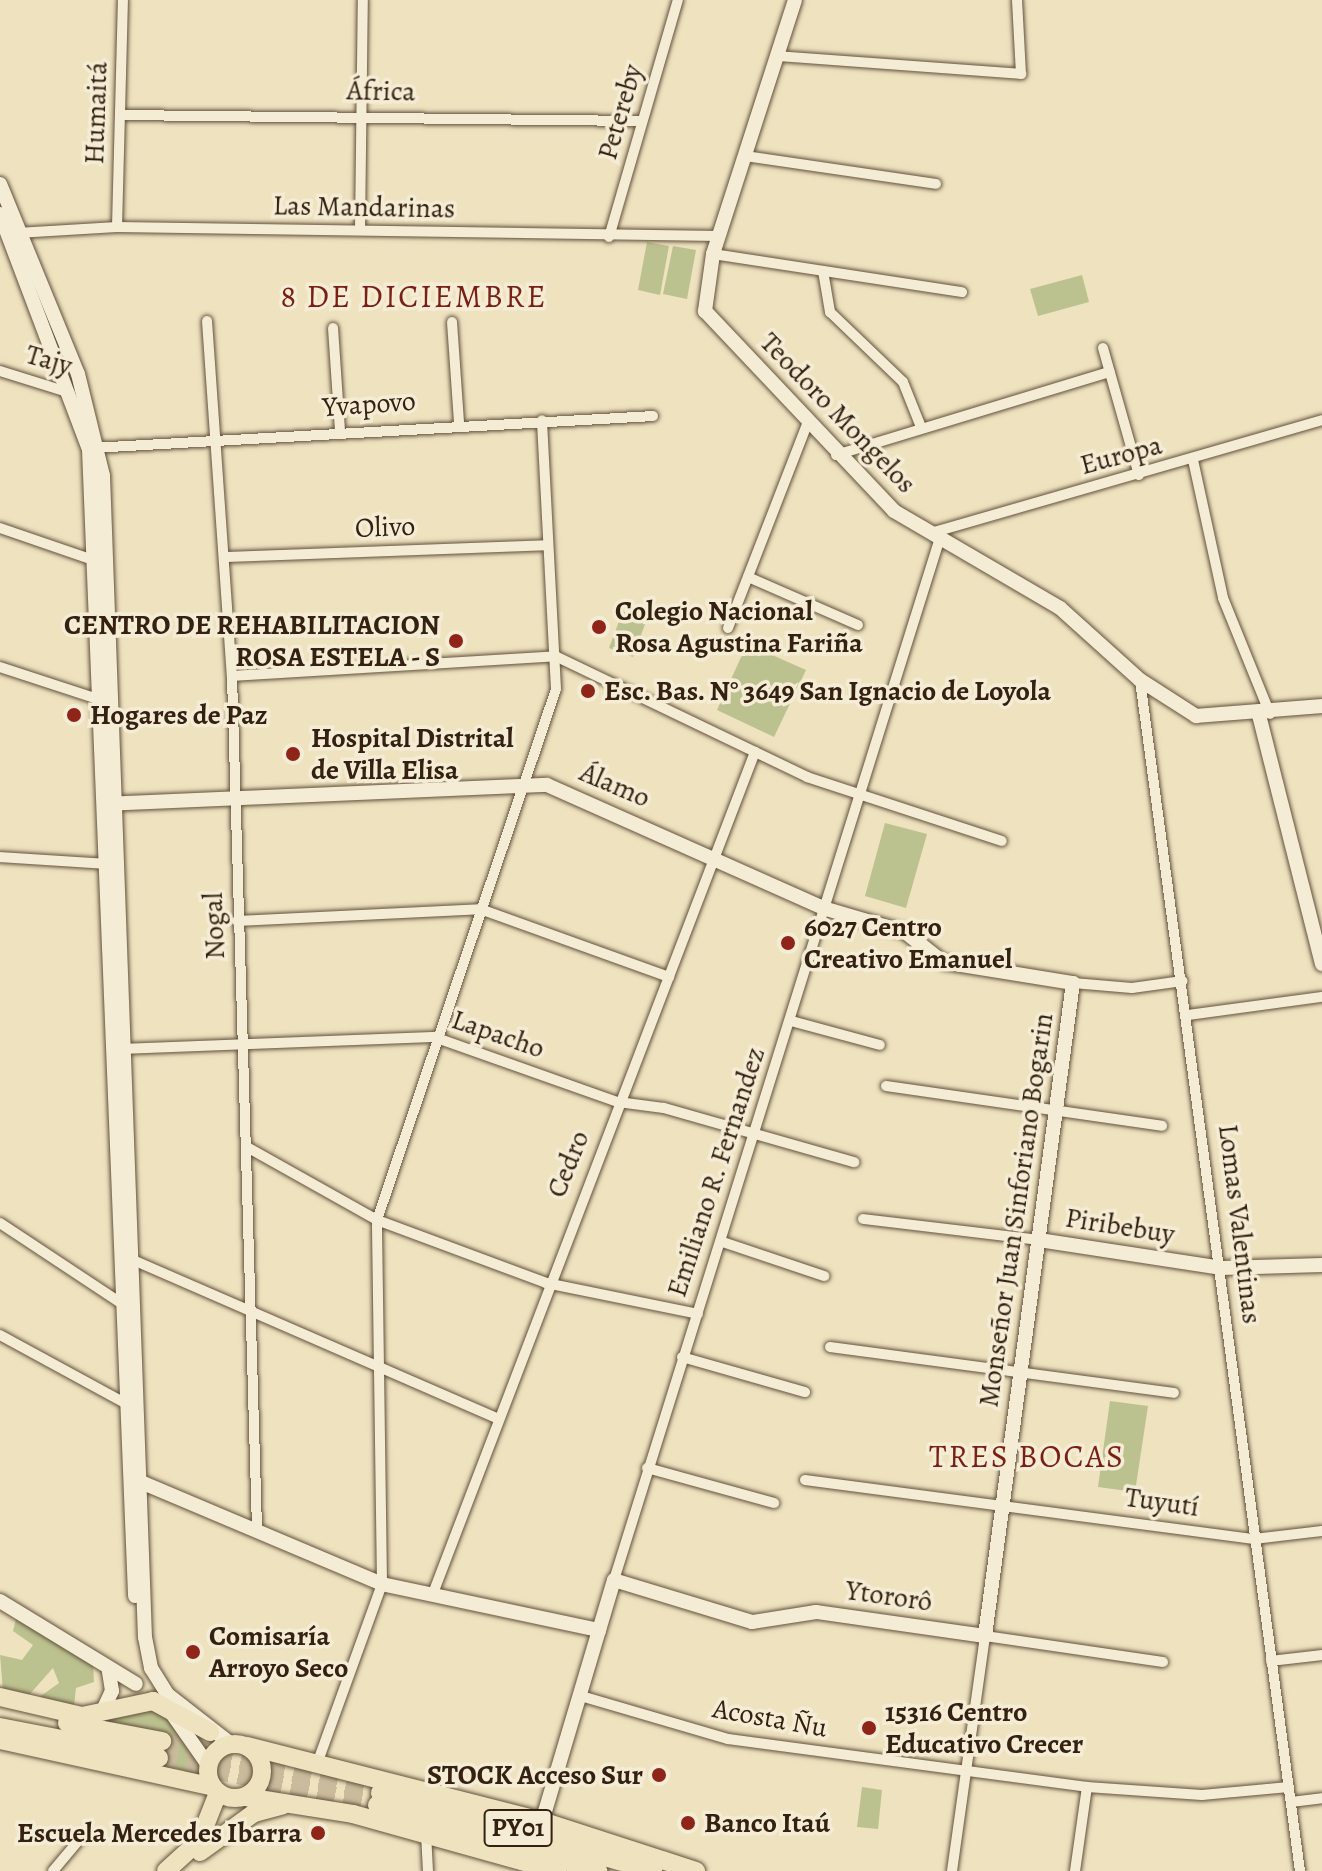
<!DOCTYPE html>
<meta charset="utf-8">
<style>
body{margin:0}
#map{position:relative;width:1322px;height:1871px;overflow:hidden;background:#eee2bf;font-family:Alegreya,serif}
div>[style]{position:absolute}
.green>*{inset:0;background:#bcc28f}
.highway-tunnel>*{height:18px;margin-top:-9px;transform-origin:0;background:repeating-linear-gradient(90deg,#c9bb9c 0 18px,transparent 0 27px)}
.roads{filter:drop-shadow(0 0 2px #62513c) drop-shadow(0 0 2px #62513c)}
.street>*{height:10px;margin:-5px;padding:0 5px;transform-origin:5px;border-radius:5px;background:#f4ecd5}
.secondary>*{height:14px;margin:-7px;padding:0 7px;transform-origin:7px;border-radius:7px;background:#f4ecd5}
.highway>*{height:18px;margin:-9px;padding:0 9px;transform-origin:9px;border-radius:9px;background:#eee2bf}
.highway>.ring{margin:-9px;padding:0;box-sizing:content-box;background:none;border:18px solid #eee2bf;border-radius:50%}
.dots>*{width:22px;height:22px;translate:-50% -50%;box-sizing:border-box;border:4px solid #f4ecd5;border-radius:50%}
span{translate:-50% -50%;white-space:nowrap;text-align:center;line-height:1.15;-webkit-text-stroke:7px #f4ecd5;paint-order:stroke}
.shield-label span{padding:2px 6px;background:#f4ecd5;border:2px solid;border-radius:6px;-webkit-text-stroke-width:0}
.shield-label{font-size:26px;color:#342111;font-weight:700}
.street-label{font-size:28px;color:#342111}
.poi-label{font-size:28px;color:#342111;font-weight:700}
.left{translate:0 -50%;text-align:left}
.right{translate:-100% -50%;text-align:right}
.quarter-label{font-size:32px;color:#7a1f14;letter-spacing:2px}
</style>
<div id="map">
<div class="green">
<i style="clip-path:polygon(647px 242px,669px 246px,660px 295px,638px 290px)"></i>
<i style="clip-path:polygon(673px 246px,696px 250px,687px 299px,663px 294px)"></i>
<i style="clip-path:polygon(1082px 275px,1089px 302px,1038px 316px,1030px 289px)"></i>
<i style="clip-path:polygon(624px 608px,648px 616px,633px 657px,609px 648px)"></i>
<i style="clip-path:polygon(747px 644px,806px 670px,774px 737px,717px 710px)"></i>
<i style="clip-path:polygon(885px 823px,927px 834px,906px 908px,865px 896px)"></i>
<i style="clip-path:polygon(1110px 1401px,1148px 1406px,1135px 1492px,1098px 1487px)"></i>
<i style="clip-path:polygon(16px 1619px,93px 1664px,94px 1682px,76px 1688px,74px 1706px,38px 1698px,59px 1683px,53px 1668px,29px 1695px,3px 1691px,0 1655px,22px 1660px,33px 1645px,13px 1631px)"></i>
<i style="clip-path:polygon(156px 1704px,197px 1758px,200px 1774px,160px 1765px,165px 1735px,90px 1719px)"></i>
<i style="clip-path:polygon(862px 1787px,882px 1790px,878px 1829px,857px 1827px)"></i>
</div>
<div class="highway-tunnel">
<i style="left:162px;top:1741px;width:224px;rotate:13.4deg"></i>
<i style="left:159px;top:1758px;width:223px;rotate:12.2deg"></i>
</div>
<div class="roads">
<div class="street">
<i style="left:777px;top:56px;width:245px;rotate:4.2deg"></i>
<i style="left:1021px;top:74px;width:74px;rotate:-93.1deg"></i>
<i style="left:120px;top:115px;width:522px;rotate:0.66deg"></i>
<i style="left:745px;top:156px;width:193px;rotate:8.3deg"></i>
<i style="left:117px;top:227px;width:227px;rotate:-88.5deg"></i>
<i style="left:360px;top:230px;width:230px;rotate:-89.3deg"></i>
<i style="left:17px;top:233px;width:100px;rotate:-3.4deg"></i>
<i style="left:117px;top:227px;width:602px;rotate:0.86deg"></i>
<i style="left:609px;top:237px;width:247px;rotate:-73.8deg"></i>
<i style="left:713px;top:254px;width:252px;rotate:8.7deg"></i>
<i style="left:823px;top:271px;width:42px;rotate:80.3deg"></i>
<i style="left:830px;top:312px;width:101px;rotate:43.8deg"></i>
<i style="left:903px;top:382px;width:48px;rotate:68.2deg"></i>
<i style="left:207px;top:321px;width:356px;rotate:86deg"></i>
<i style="left:232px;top:676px;width:854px;rotate:88.32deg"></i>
<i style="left:452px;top:322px;width:101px;rotate:86deg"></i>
<i style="left:333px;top:328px;width:102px;rotate:86.1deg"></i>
<i style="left:1103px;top:348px;width:132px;rotate:74.2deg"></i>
<i style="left:0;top:371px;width:73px;rotate:17.4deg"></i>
<i style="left:92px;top:448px;width:562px;rotate:-3.26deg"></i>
<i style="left:836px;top:455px;width:286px;rotate:-16.9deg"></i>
<i style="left:1193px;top:460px;width:141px;rotate:77.7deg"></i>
<i style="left:1223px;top:598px;width:125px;rotate:67.9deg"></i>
<i style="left:0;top:528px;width:102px;rotate:19deg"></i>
<i style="left:931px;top:533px;width:407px;rotate:-16.1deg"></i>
<i style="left:225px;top:557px;width:323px;rotate:-2.1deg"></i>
<i style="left:748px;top:577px;width:120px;rotate:23.6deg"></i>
<i style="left:728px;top:628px;width:219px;rotate:-68.8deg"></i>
<i style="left:0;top:667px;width:109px;rotate:18.1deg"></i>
<i style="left:232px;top:676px;width:324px;rotate:-3.5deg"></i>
<i style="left:555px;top:656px;width:280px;rotate:25.6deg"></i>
<i style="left:807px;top:777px;width:205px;rotate:18.2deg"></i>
<i style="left:1140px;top:680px;width:1202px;rotate:82.35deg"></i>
<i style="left:0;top:857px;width:107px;rotate:3.7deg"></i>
<i style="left:237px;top:921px;width:243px;rotate:-2.8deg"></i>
<i style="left:480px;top:909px;width:201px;rotate:19.8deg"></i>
<i style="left:1073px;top:983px;width:59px;rotate:4.8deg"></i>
<i style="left:1132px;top:988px;width:51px;rotate:-7.8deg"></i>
<i style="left:1188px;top:1015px;width:135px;rotate:-7.7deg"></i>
<i style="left:791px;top:1021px;width:92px;rotate:15.1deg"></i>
<i style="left:119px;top:1049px;width:315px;rotate:-2.2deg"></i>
<i style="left:434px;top:1037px;width:195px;rotate:19.5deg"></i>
<i style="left:618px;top:1102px;width:46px;rotate:7.4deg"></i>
<i style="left:664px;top:1108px;width:198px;rotate:15.9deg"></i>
<i style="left:886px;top:1086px;width:279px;rotate:8.2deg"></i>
<i style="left:247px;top:1147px;width:149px;rotate:29.3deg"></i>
<i style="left:377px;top:1220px;width:180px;rotate:20.4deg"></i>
<i style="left:546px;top:1283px;width:155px;rotate:11.5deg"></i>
<i style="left:863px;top:1219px;width:177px;rotate:6.8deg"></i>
<i style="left:0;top:1223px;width:149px;rotate:33.5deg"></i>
<i style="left:723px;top:1242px;width:107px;rotate:18.6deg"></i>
<i style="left:133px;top:1260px;width:396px;rotate:23.5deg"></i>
<i style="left:0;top:1335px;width:150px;rotate:28.6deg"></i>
<i style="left:830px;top:1347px;width:347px;rotate:7.6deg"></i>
<i style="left:682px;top:1357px;width:128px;rotate:15.9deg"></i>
<i style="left:647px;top:1468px;width:132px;rotate:15.4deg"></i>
<i style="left:805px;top:1480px;width:453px;rotate:7.5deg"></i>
<i style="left:1254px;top:1539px;width:68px;rotate:-6.7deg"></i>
<i style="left:614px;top:1580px;width:1092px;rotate:-72.63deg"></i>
<i style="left:432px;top:1596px;width:904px;rotate:-69.06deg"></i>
<i style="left:1271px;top:1661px;width:51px;rotate:-6.7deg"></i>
<i style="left:581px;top:1696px;width:153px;rotate:16.3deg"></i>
<i style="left:728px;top:1739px;width:362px;rotate:7.6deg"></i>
<i style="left:1087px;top:1787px;width:115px;rotate:4deg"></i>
<i style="left:1202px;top:1795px;width:87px;rotate:-5.3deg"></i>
<i style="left:318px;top:1761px;width:188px;rotate:-70.1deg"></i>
<i style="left:382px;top:1584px;width:364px;rotate:-90.8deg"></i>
<i style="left:377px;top:1220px;width:560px;rotate:-71.37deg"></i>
<i style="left:556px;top:689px;width:269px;rotate:-93deg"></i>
<i style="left:1291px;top:1802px;width:31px;rotate:-7deg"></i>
<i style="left:426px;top:1833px;width:38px;rotate:87deg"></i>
<i style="left:53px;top:1871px;width:48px;rotate:-50deg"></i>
<i style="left:952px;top:1871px;width:237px;rotate:-82deg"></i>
<i style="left:985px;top:1636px;width:180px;rotate:8.3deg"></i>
<i style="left:1075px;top:1871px;width:85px;rotate:-81.9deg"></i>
</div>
<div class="secondary">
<i style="left:795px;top:0;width:267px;rotate:107.9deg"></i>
<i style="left:713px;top:254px;width:58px;rotate:98deg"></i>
<i style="left:705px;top:311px;width:275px;rotate:46.6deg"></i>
<i style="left:894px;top:511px;width:192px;rotate:30.3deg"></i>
<i style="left:1060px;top:608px;width:108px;rotate:42deg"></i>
<i style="left:1140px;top:680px;width:67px;rotate:32.7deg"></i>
<i style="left:1196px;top:716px;width:126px;rotate:-4.5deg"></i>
<i style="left:0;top:184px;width:205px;rotate:67.7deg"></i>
<i style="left:78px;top:374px;width:105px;rotate:76.2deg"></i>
<i style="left:103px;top:476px;width:1162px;rotate:87.93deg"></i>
<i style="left:145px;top:1637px;width:32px;rotate:79deg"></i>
<i style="left:151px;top:1668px;width:31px;rotate:58deg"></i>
<i style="left:167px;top:1694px;width:81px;rotate:38deg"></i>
<i style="left:0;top:214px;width:251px;rotate:69.3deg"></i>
<i style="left:89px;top:449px;width:1148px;rotate:87.7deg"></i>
<i style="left:1259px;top:715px;width:257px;rotate:75.8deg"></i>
<i style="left:105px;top:804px;width:442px;rotate:-2.5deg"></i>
<i style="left:547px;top:785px;width:302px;rotate:24deg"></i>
<i style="left:823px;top:908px;width:85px;rotate:16.3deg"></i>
<i style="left:905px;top:932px;width:48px;rotate:38.3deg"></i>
<i style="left:943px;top:962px;width:132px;rotate:9.2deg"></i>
<i style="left:1073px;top:983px;width:659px;rotate:97.68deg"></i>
<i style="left:985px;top:1636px;width:171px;rotate:-171.9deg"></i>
<i style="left:816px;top:1612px;width:65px;rotate:171.1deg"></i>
<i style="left:752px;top:1622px;width:144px;rotate:-163.1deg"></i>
<i style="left:614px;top:1580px;width:252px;rotate:106.6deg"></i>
<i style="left:1039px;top:1240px;width:185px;rotate:8.7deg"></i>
<i style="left:1222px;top:1268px;width:100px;rotate:-1.7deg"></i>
<i style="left:136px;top:1480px;width:267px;rotate:22.9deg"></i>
<i style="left:382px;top:1584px;width:222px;rotate:12deg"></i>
<i style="left:0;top:1601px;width:159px;rotate:31.4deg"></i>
<i style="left:104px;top:1708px;width:19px;rotate:-65deg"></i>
<i style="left:112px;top:1691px;width:20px;rotate:-99deg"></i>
<i style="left:173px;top:1715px;width:61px;rotate:55deg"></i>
</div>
<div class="highway">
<i style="left:0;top:1697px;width:84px;rotate:13deg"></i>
<i style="left:82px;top:1716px;width:73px;rotate:-11.9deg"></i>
<i style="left:153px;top:1701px;width:65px;rotate:28.5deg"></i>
<i style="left:67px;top:1723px;width:97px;rotate:10.7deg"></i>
<i style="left:0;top:1727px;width:162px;rotate:11deg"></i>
<i style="left:0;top:1740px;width:218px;rotate:12.4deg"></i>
<i class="ring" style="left:208px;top:1744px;width:36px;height:36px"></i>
<i style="left:247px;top:1746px;width:304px;rotate:14.3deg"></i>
<i style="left:542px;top:1821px;width:162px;rotate:18deg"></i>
<i style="left:380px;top:1793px;width:284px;rotate:15.9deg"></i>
<i style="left:246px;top:1797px;width:108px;rotate:9deg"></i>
<i style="left:353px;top:1814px;width:212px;rotate:15.6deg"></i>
<i style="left:377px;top:1805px;width:231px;rotate:16.6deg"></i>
<i style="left:200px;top:1852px;width:67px;rotate:-35.8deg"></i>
<i style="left:254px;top:1813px;width:30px;rotate:-15deg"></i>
<i style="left:166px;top:1871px;width:45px;rotate:-42.3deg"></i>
<i style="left:199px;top:1841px;width:52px;rotate:-68.4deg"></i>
</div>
</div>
<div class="dots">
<i style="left:599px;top:627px;background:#8f2418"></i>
<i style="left:456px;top:641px;background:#8f2418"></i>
<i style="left:588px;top:691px;background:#8f2418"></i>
<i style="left:74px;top:715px;background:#8f2418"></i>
<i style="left:293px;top:754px;background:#8f2418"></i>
<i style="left:788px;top:943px;background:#8f2418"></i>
<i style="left:193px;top:1652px;background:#8f2418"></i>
<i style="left:869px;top:1728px;background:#8f2418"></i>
<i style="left:659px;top:1775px;background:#8f2418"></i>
<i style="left:688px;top:1823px;background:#8f2418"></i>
<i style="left:318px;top:1833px;background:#8f2418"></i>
</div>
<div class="shield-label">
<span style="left:518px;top:1828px">PY01</span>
</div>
<div class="street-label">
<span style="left:381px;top:91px;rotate:1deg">África</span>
<span style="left:620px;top:112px;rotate:-74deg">Petereby</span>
<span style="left:96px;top:113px;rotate:-88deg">Humaitá</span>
<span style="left:364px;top:207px;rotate:1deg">Las Mandarinas</span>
<span style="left:49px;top:360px;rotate:16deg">Tajy</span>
<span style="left:369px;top:404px;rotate:-4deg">Yvapovo</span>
<span style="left:838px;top:413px;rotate:46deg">Teodoro Mongelos</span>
<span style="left:1121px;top:455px;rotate:-15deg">Europa</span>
<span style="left:385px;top:527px;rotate:-2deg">Olivo</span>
<span style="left:615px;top:785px;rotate:23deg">Álamo</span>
<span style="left:214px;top:926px;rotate:-92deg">Nogal</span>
<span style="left:498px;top:1034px;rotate:19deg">Lapacho</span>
<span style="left:568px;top:1164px;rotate:-68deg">Cedro</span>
<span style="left:716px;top:1172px;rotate:-72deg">Emiliano R. Fernandez</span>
<span style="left:1016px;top:1210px;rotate:-82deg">Monseñor Juan Sinforiano Bogarin</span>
<span style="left:1240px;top:1224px;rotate:83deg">Lomas Valentinas</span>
<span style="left:1120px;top:1226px;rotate:9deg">Piribebuy</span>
<span style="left:1162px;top:1502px;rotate:8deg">Tuyutí</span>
<span style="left:889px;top:1596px;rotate:8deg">Ytororô</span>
<span style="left:770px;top:1718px;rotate:10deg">Acosta Ñu</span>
</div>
<div class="poi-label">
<span class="left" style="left:615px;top:627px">Colegio Nacional<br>Rosa Agustina Fariña</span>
<span class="right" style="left:440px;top:641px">CENTRO DE REHABILITACION<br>ROSA ESTELA - S</span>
<span class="left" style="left:604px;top:691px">Esc. Bas. N° 3649 San Ignacio de Loyola</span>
<span class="left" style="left:90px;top:715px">Hogares de Paz</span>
<span class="left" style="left:311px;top:754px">Hospital Distrital<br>de Villa Elisa</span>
<span class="left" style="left:804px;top:943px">6027 Centro<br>Creativo Emanuel</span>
<span class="left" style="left:209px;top:1652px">Comisaría<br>Arroyo Seco</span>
<span class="left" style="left:885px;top:1728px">15316 Centro<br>Educativo Crecer</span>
<span class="right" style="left:643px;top:1775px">STOCK Acceso Sur</span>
<span class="left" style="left:704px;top:1823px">Banco Itaú</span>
<span class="right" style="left:302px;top:1833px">Escuela Mercedes Ibarra</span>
</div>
<div class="quarter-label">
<span style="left:414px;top:296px">8 DE DICIEMBRE</span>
<span style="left:1027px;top:1456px">TRES BOCAS</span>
</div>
</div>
